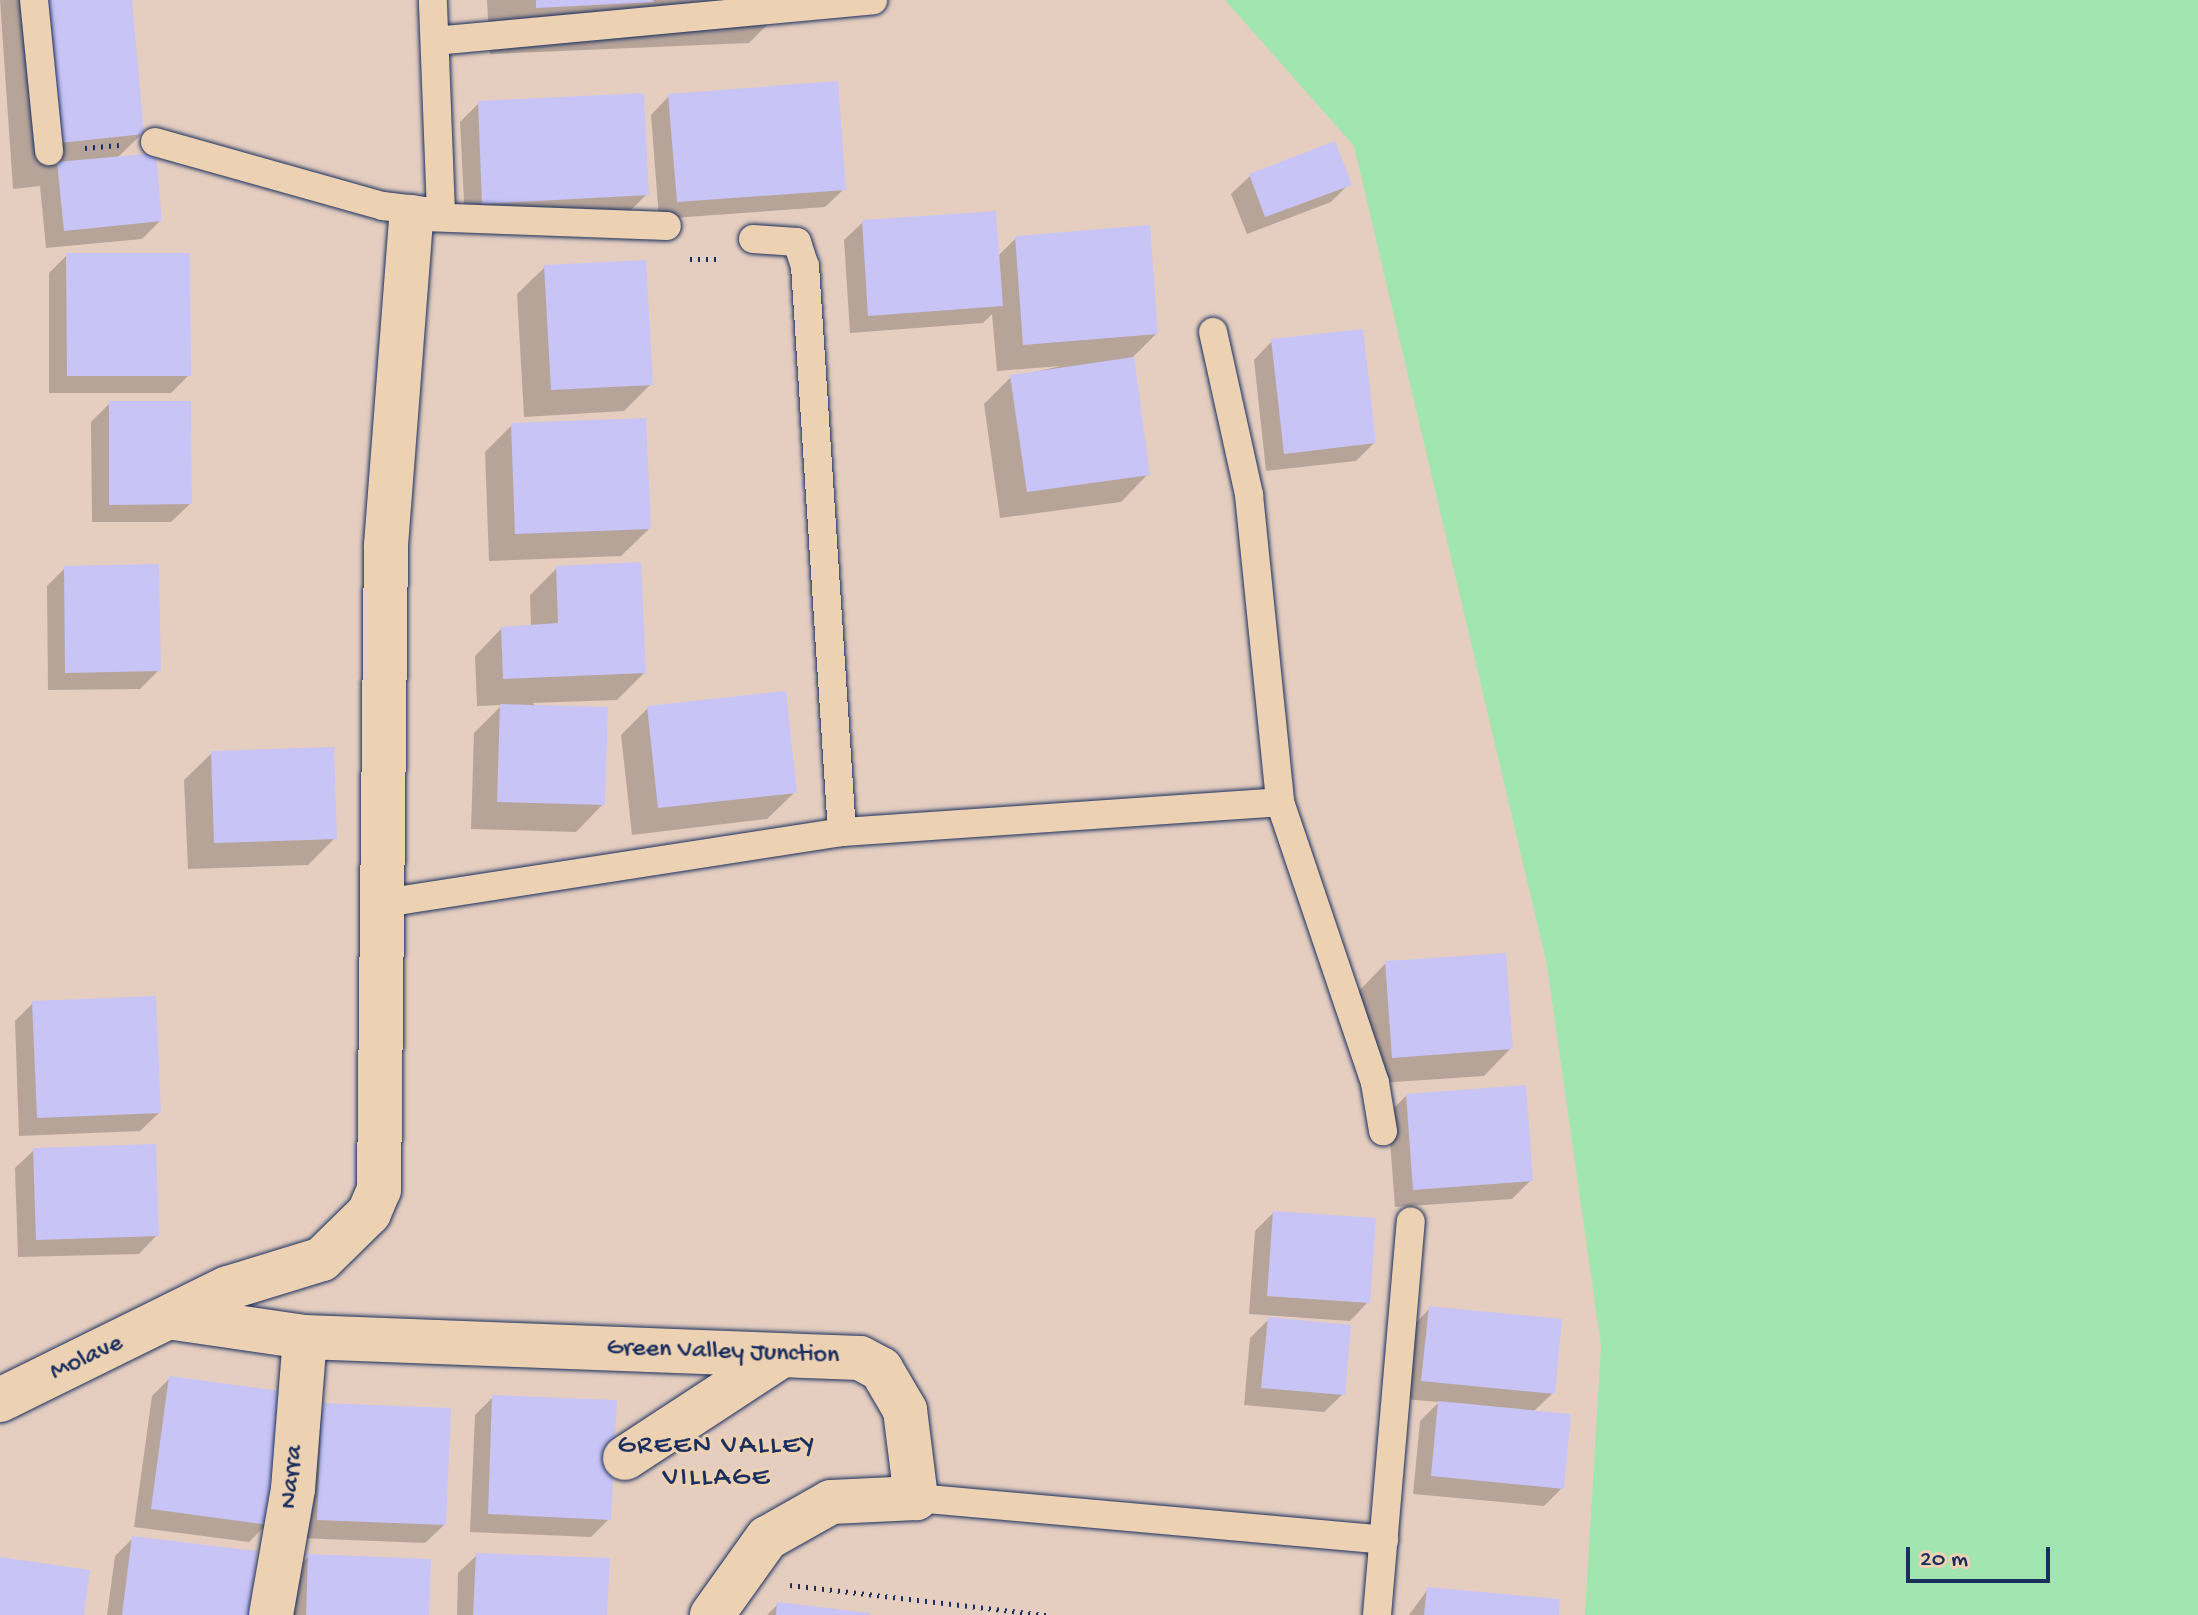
<!DOCTYPE html>
<style>
body{margin:0}
#map{position:relative;width:2198px;height:1615px;overflow:hidden;background:#e5cec0;font-family:"Gochi Hand",sans-serif}
div>[style]{position:absolute}
.green>*{inset:0;background:#a1e5b0}
.shadow>*{inset:0;background:#0003}
.building>*{inset:0;background:#c9c4f6}
.path>*{height:5px;margin-top:-2.5px;transform-origin:0;background:repeating-linear-gradient(90deg,#1b2f5e 0 2px,transparent 0 8px)}
.roads{filter:drop-shadow(0 0 2px #1b2f5e) drop-shadow(0 0 2px #1b2f5e)}
.lane>*{height:28px;margin:-14px;padding:0 14px;transform-origin:14px;border-radius:14px;background:#ecd1b3}
.street>*{height:44px;margin:-22px;padding:0 22px;transform-origin:22px;border-radius:22px;background:#ecd1b3}
span{translate:-50% -50%;white-space:nowrap;text-align:center;line-height:1.15;-webkit-text-stroke:6px #ecd1b3;paint-order:stroke}
.street-label{font-size:26px;color:#1b2f5e}
.neighbourhood-label{font-size:28px;color:#1b2f5e;letter-spacing:2px}
.scale{position:absolute;left:1906px;top:1547px;width:144px;height:36px;box-sizing:border-box;border:4px solid #1b2f5e;border-top:0;padding-left:10px;font-size:24px;line-height:28px;white-space:nowrap;color:#1b2f5e;-webkit-text-stroke:6px #ecd1b3;paint-order:stroke}
</style>
<div id="map">
<div class="green">
<i style="clip-path:polygon(1225px 0,2198px 0,2198px 1615px,1585px 1615px,1601px 1346px,1547px 965px,1354px 146px)"></i>
</div>
<div class="shadow">
<i style="clip-path:polygon(0 0,130px 0,142px 134px,117px 158px,160px 221px,142px 239px,46px 248px,40px 186px,13px 189px)"></i>
<i style="clip-path:polygon(487px 0,792px 0,749px 43px,490px 54px)"></i>
<i style="clip-path:polygon(669px 96px,844px 189px,825px 207px,659px 219px,651px 115px)"></i>
<i style="clip-path:polygon(479px 103px,647px 194px,628px 213px,465px 221px,460px 122px)"></i>
<i style="clip-path:polygon(1250px 176px,1349px 184px,1331px 202px,1247px 234px,1231px 194px)"></i>
<i style="clip-path:polygon(863px 222px,998px 256px,1016px 238px,1156px 334px,1132px 358px,1148px 474px,1121px 502px,1000px 518px,984px 404px,1011px 377px,1061px 366px,997px 371px,992px 314px,983px 323px,850px 333px,844px 240px)"></i>
<i style="clip-path:polygon(67px 255px,189px 375px,171px 393px,49px 393px,49px 273px)"></i>
<i style="clip-path:polygon(545px 267px,651px 384px,624px 411px,524px 417px,517px 294px)"></i>
<i style="clip-path:polygon(1272px 341px,1374px 443px,1356px 461px,1266px 471px,1254px 360px)"></i>
<i style="clip-path:polygon(110px 403px,190px 504px,171px 522px,92px 522px,91px 422px)"></i>
<i style="clip-path:polygon(512px 425px,649px 529px,621px 556px,489px 561px,485px 452px)"></i>
<i style="clip-path:polygon(65px 568px,159px 670px,140px 689px,48px 690px,47px 586px)"></i>
<i style="clip-path:polygon(557px 568px,644px 673px,617px 700px,533px 703px,603px 804px,576px 832px,471px 829px,474px 733px,502px 705px,477px 706px,475px 656px,502px 628px,531px 627px,530px 595px)"></i>
<i style="clip-path:polygon(648px 708px,795px 792px,767px 819px,632px 835px,621px 735px)"></i>
<i style="clip-path:polygon(212px 753px,335px 838px,308px 865px,188px 869px,184px 780px)"></i>
<i style="clip-path:polygon(1386px 963px,1511px 1048px,1484px 1076px,1365px 1084px,1359px 991px)"></i>
<i style="clip-path:polygon(33px 1003px,159px 1113px,140px 1131px,19px 1136px,15px 1021px)"></i>
<i style="clip-path:polygon(1407px 1095px,1531px 1180px,1512px 1199px,1395px 1207px,1388px 1114px)"></i>
<i style="clip-path:polygon(34px 1150px,157px 1235px,139px 1254px,18px 1257px,15px 1168px)"></i>
<i style="clip-path:polygon(1273px 1213px,1368px 1302px,1350px 1321px,1249px 1314px,1255px 1231px)"></i>
<i style="clip-path:polygon(1430px 1308px,1553px 1393px,1533px 1412px,1562px 1488px,1544px 1506px,1413px 1494px,1420px 1421px,1439px 1402px,1404px 1399px,1412px 1327px)"></i>
<i style="clip-path:polygon(1269px 1319px,1343px 1394px,1324px 1412px,1244px 1405px,1250px 1338px)"></i>
<i style="clip-path:polygon(170px 1378px,267px 1524px,249px 1542px,134px 1527px,152px 1396px)"></i>
<i style="clip-path:polygon(493px 1397px,609px 1519px,591px 1537px,470px 1532px,475px 1415px)"></i>
<i style="clip-path:polygon(323px 1405px,444px 1525px,425px 1543px,300px 1538px,305px 1424px)"></i>
<i style="clip-path:polygon(133px 1538px,247px 1615px,107px 1615px,115px 1556px)"></i>
<i style="clip-path:polygon(477px 1555px,605px 1615px,457px 1615px,458px 1573px)"></i>
<i style="clip-path:polygon(309px 1556px,427px 1615px,289px 1615px,291px 1575px)"></i>
<i style="clip-path:polygon(1428px 1589px,1557px 1615px,1409px 1615px)"></i>
<i style="clip-path:polygon(778px 1604px,870px 1615px,767px 1615px)"></i>
</div>
<div class="building">
<i style="clip-path:polygon(47px 0,132px 0,144px 134px,60px 143px)"></i>
<i style="clip-path:polygon(536px 0,653px 0,654px 2px,536px 8px)"></i>
<i style="clip-path:polygon(838px 81px,846px 190px,677px 202px,668px 94px)"></i>
<i style="clip-path:polygon(644px 93px,649px 195px,482px 204px,478px 101px)"></i>
<i style="clip-path:polygon(1335px 141px,1352px 185px,1265px 217px,1249px 174px)"></i>
<i style="clip-path:polygon(156px 153px,162px 221px,64px 231px,57px 162px)"></i>
<i style="clip-path:polygon(996px 211px,1003px 306px,868px 316px,862px 220px)"></i>
<i style="clip-path:polygon(1150px 225px,1158px 334px,1023px 345px,1015px 236px)"></i>
<i style="clip-path:polygon(66px 253px,190px 253px,191px 376px,67px 376px)"></i>
<i style="clip-path:polygon(646px 260px,653px 385px,551px 390px,544px 265px)"></i>
<i style="clip-path:polygon(1363px 329px,1376px 443px,1284px 454px,1271px 339px)"></i>
<i style="clip-path:polygon(1134px 357px,1150px 475px,1027px 492px,1010px 375px)"></i>
<i style="clip-path:polygon(109px 401px,191px 401px,192px 504px,109px 505px)"></i>
<i style="clip-path:polygon(646px 418px,651px 529px,515px 534px,511px 423px)"></i>
<i style="clip-path:polygon(641px 562px,646px 673px,503px 679px,501px 627px,558px 623px,556px 566px)"></i>
<i style="clip-path:polygon(159px 564px,161px 671px,65px 673px,64px 566px)"></i>
<i style="clip-path:polygon(786px 691px,797px 793px,658px 808px,647px 706px)"></i>
<i style="clip-path:polygon(500px 704px,608px 707px,605px 805px,497px 802px)"></i>
<i style="clip-path:polygon(334px 747px,337px 839px,214px 843px,211px 751px)"></i>
<i style="clip-path:polygon(1506px 953px,1513px 1049px,1392px 1058px,1385px 961px)"></i>
<i style="clip-path:polygon(156px 996px,161px 1113px,37px 1118px,32px 1001px)"></i>
<i style="clip-path:polygon(1526px 1085px,1533px 1181px,1413px 1190px,1406px 1094px)"></i>
<i style="clip-path:polygon(156px 1144px,159px 1236px,36px 1240px,33px 1148px)"></i>
<i style="clip-path:polygon(1273px 1211px,1376px 1218px,1370px 1303px,1267px 1296px)"></i>
<i style="clip-path:polygon(1429px 1306px,1562px 1319px,1555px 1394px,1421px 1381px)"></i>
<i style="clip-path:polygon(1268px 1317px,1351px 1325px,1345px 1395px,1261px 1388px)"></i>
<i style="clip-path:polygon(169px 1376px,287px 1392px,269px 1525px,151px 1509px)"></i>
<i style="clip-path:polygon(492px 1395px,617px 1400px,611px 1520px,488px 1514px)"></i>
<i style="clip-path:polygon(1438px 1401px,1571px 1414px,1564px 1489px,1431px 1476px)"></i>
<i style="clip-path:polygon(322px 1403px,451px 1408px,446px 1525px,317px 1520px)"></i>
<i style="clip-path:polygon(132px 1536px,257px 1551px,249px 1615px,122px 1615px)"></i>
<i style="clip-path:polygon(476px 1553px,610px 1558px,607px 1615px,473px 1615px)"></i>
<i style="clip-path:polygon(308px 1554px,431px 1559px,429px 1615px,306px 1615px)"></i>
<i style="clip-path:polygon(0 1557px,90px 1570px,84px 1615px,0 1615px)"></i>
<i style="clip-path:polygon(1427px 1587px,1560px 1599px,1559px 1615px,1424px 1615px)"></i>
<i style="clip-path:polygon(777px 1602px,870px 1613px,870px 1615px,776px 1615px)"></i>
</div>
<div class="path">
<i style="left:85px;top:148px;width:34px;rotate:-5deg"></i>
<i style="left:690px;top:259px;width:30px"></i>
<i style="left:790px;top:1585px;width:259px;rotate:6.7deg"></i>
</div>
<div class="roads">
<div class="lane">
<i style="left:34px;top:0;width:152px;rotate:84.3deg"></i>
<i style="left:435px;top:41px;width:440px;rotate:-5.3deg"></i>
<i style="left:155px;top:142px;width:237px;rotate:15.7deg"></i>
<i style="left:383px;top:206px;width:58px;rotate:6.9deg"></i>
<i style="left:423px;top:215px;width:18px;rotate:-6deg"></i>
<i style="left:441px;top:213px;width:213px;rotate:-92.2deg"></i>
<i style="left:424px;top:217px;width:243px;rotate:2.1deg"></i>
<i style="left:753px;top:239px;width:44px;rotate:3.9deg"></i>
<i style="left:797px;top:242px;width:25px;rotate:72deg"></i>
<i style="left:805px;top:266px;width:567px;rotate:86.26deg"></i>
<i style="left:1213px;top:332px;width:167px;rotate:77.5deg"></i>
<i style="left:1249px;top:495px;width:309px;rotate:84.2deg"></i>
<i style="left:1280px;top:802px;width:297px;rotate:71.3deg"></i>
<i style="left:1375px;top:1083px;width:49px;rotate:80.5deg"></i>
<i style="left:384px;top:903px;width:463px;rotate:-8.8deg"></i>
<i style="left:842px;top:832px;width:439px;rotate:-3.9deg"></i>
<i style="left:916px;top:1498px;width:470px;rotate:5.1deg"></i>
<i style="left:1377px;top:1615px;width:395px;rotate:-85.1deg"></i>
</div>
<div class="street">
<i style="left:174px;top:1318px;width:132px;rotate:8.3deg"></i>
<i style="left:305px;top:1337px;width:555px;rotate:2.17deg"></i>
<i style="left:860px;top:1358px;width:24px;rotate:28deg"></i>
<i style="left:881px;top:1369px;width:48px;rotate:59.7deg"></i>
<i style="left:905px;top:1410px;width:89px;rotate:82.9deg"></i>
<i style="left:916px;top:1498px;width:85px;rotate:177.3deg"></i>
<i style="left:831px;top:1502px;width:73px;rotate:150.6deg"></i>
<i style="left:767px;top:1538px;width:95px;rotate:125.5deg"></i>
<i style="left:0;top:1400px;width:254px;rotate:-26.2deg"></i>
<i style="left:228px;top:1288px;width:98px;rotate:-17.1deg"></i>
<i style="left:322px;top:1259px;width:66px;rotate:-44.4deg"></i>
<i style="left:369px;top:1213px;width:25px;rotate:-67deg"></i>
<i style="left:379px;top:1190px;width:645px;rotate:-89.38deg"></i>
<i style="left:386px;top:545px;width:329px;rotate:-85.6deg"></i>
<i style="left:625px;top:1458px;width:186px;rotate:-33.2deg"></i>
<i style="left:271px;top:1615px;width:128px;rotate:-80.1deg"></i>
<i style="left:293px;top:1489px;width:152px;rotate:-85.5deg"></i>
</div>
</div>
<div class="street-label">
<span style="left:723px;top:1353px;rotate:2deg">Green Valley Junction</span>
<span style="left:87px;top:1359px;rotate:-25deg">Molave</span>
<span style="left:293px;top:1477px;rotate:-84deg">Narra</span>
</div>
<div class="neighbourhood-label">
<span style="left:717px;top:1463px">GREEN VALLEY<br>VILLAGE</span>
</div>
<div class="scale">20 m</div>
</div>
